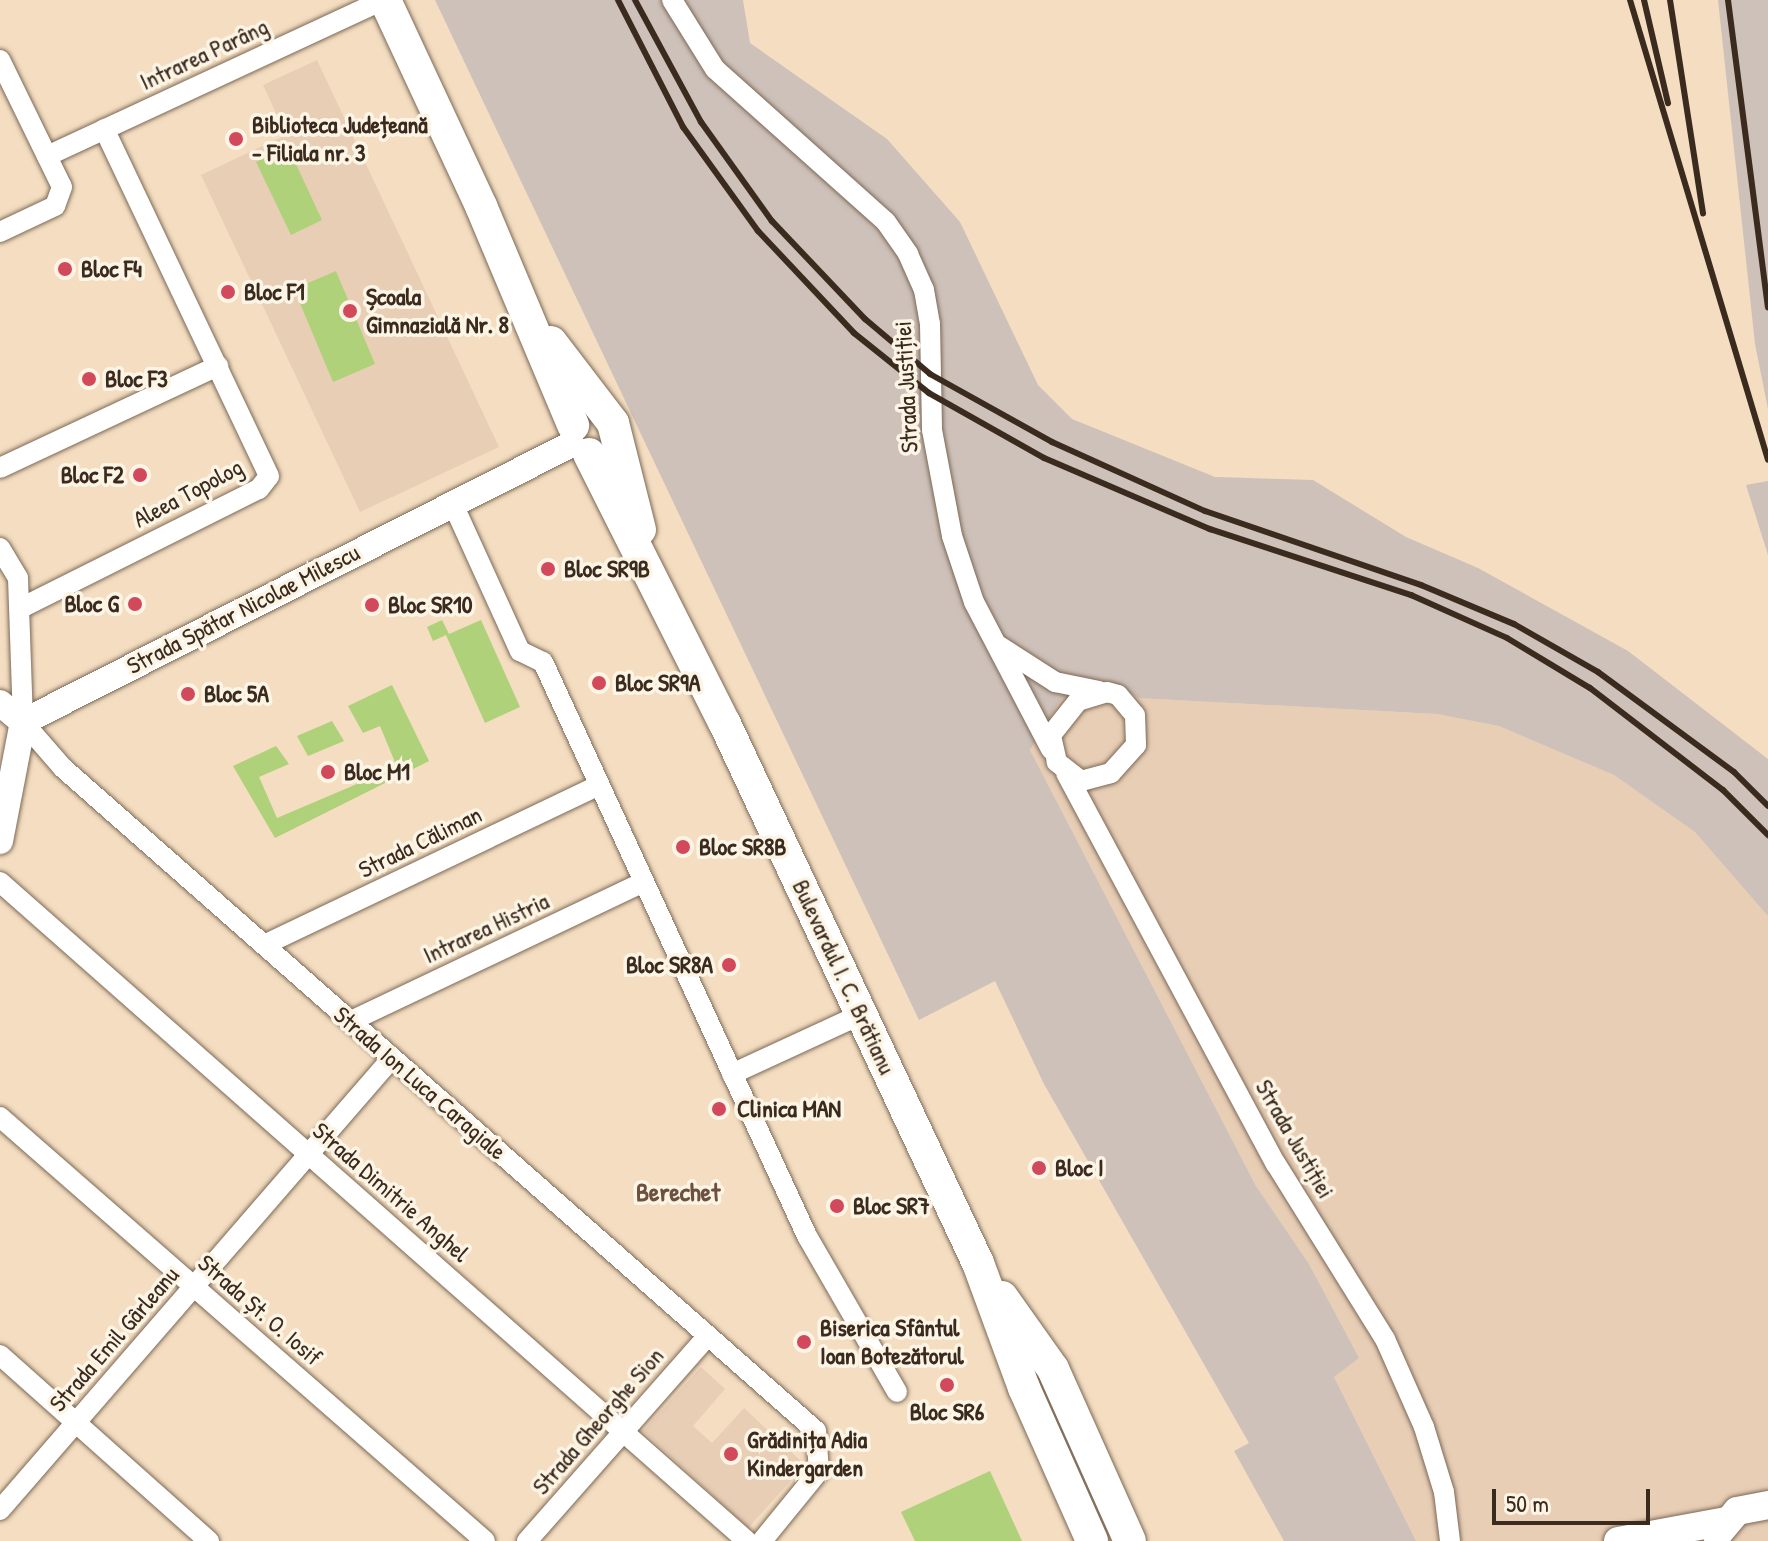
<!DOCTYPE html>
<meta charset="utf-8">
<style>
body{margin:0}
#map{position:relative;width:1768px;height:1541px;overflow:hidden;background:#f4ddc0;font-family:"Patrick Hand",sans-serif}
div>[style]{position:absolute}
.built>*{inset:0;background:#e9ceb6}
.industrial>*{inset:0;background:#cec1b9}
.green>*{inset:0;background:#aed17a}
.roads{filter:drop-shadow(0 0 2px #7c6957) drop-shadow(0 0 2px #7c6957)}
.minor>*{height:20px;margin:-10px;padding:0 10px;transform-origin:10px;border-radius:10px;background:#fff}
.tertiary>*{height:26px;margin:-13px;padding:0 13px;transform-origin:13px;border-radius:13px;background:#fff}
.secondary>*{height:28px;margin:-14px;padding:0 14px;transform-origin:14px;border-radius:14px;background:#fff}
.primary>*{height:32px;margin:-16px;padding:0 16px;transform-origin:16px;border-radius:16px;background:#fff}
.rail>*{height:6px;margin:-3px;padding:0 3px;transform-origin:3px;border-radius:3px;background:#3b2a1e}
.dots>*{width:22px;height:22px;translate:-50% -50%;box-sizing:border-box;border:4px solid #fcf5e5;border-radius:50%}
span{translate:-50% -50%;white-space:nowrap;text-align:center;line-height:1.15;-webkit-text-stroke:7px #fcf5e5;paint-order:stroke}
.street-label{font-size:24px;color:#3b2a1e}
.poi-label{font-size:24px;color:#3b2a1e;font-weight:700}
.left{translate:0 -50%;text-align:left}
.right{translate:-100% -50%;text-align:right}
.neighbourhood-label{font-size:26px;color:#6e503e;font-weight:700}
.scale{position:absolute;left:1492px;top:1489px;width:158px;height:36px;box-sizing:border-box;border:4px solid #3b2a1e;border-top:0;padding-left:10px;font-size:24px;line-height:28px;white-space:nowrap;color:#3b2a1e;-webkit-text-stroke:6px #fcf5e5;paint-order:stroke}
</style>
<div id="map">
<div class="built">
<i style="clip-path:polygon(317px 60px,499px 447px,360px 512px,201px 175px,286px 135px,263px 85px)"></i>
<i style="clip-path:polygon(1096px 683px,1116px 684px,1138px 698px,1437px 714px,1500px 726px,1614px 775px,1696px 832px,1753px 893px,1768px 916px,1768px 1541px,1416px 1541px,1334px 1377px,1358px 1357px,1309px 1264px,1256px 1186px,1030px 750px,1061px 699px,1082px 684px)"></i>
<i style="clip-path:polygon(701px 1367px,725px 1389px,693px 1426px,712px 1443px,744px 1408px,805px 1465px,748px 1528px,643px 1431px)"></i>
</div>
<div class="industrial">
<i style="clip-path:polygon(435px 0,743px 0,750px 43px,887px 139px,960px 222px,1038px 385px,1072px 419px,1215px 477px,1313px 480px,1406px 537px,1478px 568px,1628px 651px,1768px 759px,1768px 916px,1695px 832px,1614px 775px,1499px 726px,1437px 714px,1138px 698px,1116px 684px,1096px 683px,1082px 684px,1061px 699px,1030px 750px,1256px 1186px,1309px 1264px,1359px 1358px,1334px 1377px,1416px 1541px,1284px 1541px,1234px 1451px,1249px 1443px,1044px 1084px,995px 981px,919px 1020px)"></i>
<i style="clip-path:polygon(1718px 0,1768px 0,1768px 409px,1755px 344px)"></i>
<i style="clip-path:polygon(1768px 481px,1768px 555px,1746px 485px)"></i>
</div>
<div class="green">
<i style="clip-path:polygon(288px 147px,322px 220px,291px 235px,256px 162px)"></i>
<i style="clip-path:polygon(336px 271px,375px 364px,333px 382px,294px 289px)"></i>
<i style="clip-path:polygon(442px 620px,449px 634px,481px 620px,520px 707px,485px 723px,446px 635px,433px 641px,427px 627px)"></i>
<i style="clip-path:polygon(392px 685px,429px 761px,275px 838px,233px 766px,276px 746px,289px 764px,259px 777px,277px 818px,397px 767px,380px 726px,363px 733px,348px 706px)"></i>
<i style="clip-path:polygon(332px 721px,344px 741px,308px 756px,297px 736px)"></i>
<i style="clip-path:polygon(990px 1471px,1022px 1541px,915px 1541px,901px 1512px)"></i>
</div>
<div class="roads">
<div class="minor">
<i style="left:672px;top:0;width:81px;rotate:58.1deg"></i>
<i style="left:715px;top:69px;width:229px;rotate:41.8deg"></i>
<i style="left:886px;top:222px;width:39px;rotate:55deg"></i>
<i style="left:908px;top:254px;width:39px;rotate:66deg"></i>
<i style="left:924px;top:290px;width:35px;rotate:80deg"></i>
<i style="left:930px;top:324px;width:106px;rotate:88.9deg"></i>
<i style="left:932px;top:430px;width:108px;rotate:79.3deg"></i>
<i style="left:952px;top:536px;width:70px;rotate:71.6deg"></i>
<i style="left:974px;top:602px;width:166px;rotate:62.4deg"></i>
<i style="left:0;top:60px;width:141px;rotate:64deg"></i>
<i style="left:62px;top:187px;width:20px;rotate:110deg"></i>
<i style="left:55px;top:206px;width:61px;rotate:154.7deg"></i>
<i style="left:47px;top:156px;width:370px;rotate:-24.9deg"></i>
<i style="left:0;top:468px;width:241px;rotate:-25.1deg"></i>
<i style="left:452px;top:502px;width:164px;rotate:65.5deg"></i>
<i style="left:520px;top:651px;width:25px;rotate:26deg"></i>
<i style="left:543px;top:662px;width:632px;rotate:65.3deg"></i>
<i style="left:807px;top:1236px;width:180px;rotate:60deg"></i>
<i style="left:0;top:548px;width:35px;rotate:59deg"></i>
<i style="left:18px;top:578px;width:144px;rotate:88deg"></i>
<i style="left:23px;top:722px;width:61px;rotate:49deg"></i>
<i style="left:63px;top:768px;width:1003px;rotate:41.36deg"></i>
<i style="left:816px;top:1431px;width:40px;rotate:85.7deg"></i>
<i style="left:819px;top:1471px;width:90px;rotate:129.2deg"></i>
<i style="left:21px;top:608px;width:266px;rotate:-26.6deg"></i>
<i style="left:259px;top:489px;width:16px;rotate:-52deg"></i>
<i style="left:269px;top:476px;width:384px;rotate:-115.4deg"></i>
<i style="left:999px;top:646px;width:67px;rotate:32.7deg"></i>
<i style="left:1055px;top:682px;width:45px;rotate:11.6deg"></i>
<i style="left:1107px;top:692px;width:11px;rotate:15deg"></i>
<i style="left:1118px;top:695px;width:26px;rotate:50deg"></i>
<i style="left:1135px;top:715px;width:30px;rotate:88deg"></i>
<i style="left:1136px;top:745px;width:38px;rotate:132deg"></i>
<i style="left:1111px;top:773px;width:31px;rotate:165deg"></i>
<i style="left:1081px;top:781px;width:31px;rotate:-142deg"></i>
<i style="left:1057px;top:762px;width:28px;rotate:-103deg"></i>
<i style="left:1051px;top:735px;width:43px;rotate:-51.5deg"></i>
<i style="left:1078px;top:701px;width:30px;rotate:-17deg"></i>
<i style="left:1066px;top:773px;width:444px;rotate:61.8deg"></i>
<i style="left:1276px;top:1164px;width:206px;rotate:58.1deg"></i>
<i style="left:1385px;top:1339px;width:96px;rotate:66.1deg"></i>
<i style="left:1424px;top:1427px;width:68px;rotate:72.9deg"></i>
<i style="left:1444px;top:1492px;width:49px;rotate:83deg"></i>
<i style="left:0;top:882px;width:996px;rotate:41.42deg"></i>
<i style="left:264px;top:945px;width:371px;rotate:-25.5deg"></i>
<i style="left:351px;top:1021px;width:324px;rotate:-25.4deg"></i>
<i style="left:732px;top:1074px;width:143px;rotate:-24.8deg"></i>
<i style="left:0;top:1117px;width:644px;rotate:41.16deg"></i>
<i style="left:0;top:1355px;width:280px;rotate:41.7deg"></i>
<i style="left:0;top:1510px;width:598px;rotate:-49.07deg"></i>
<i style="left:527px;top:1541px;width:273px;rotate:-48.6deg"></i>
</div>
<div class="tertiary">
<i style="left:0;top:703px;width:30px;rotate:40deg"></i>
<i style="left:0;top:841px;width:121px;rotate:-79.1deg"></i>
<i style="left:23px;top:722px;width:615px;rotate:-26.86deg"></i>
</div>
<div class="secondary">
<i style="left:1717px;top:1535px;width:31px;rotate:-50deg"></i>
<i style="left:1737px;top:1511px;width:32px;rotate:-11deg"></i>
<i style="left:1618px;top:1541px;width:110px;rotate:-10.5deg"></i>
</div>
<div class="primary">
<i style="left:385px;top:0;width:227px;rotate:65deg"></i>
<i style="left:481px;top:206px;width:238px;rotate:67.2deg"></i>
<i style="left:551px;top:342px;width:102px;rotate:52.6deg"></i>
<i style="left:613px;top:423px;width:110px;rotate:75.8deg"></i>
<i style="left:589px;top:454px;width:302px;rotate:63.3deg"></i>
<i style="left:725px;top:724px;width:595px;rotate:64.86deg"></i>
<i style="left:978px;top:1263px;width:133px;rotate:69.8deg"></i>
<i style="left:1024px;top:1388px;width:167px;rotate:66deg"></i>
<i style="left:1002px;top:1297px;width:88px;rotate:54.7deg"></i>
<i style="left:1053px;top:1369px;width:188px;rotate:65.9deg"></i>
</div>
</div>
<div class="rail">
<i style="left:618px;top:0;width:143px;rotate:62.9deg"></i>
<i style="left:683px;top:127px;width:128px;rotate:54.2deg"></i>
<i style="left:758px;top:231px;width:140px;rotate:46.7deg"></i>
<i style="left:854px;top:333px;width:96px;rotate:38.7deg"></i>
<i style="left:929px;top:393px;width:132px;rotate:29.5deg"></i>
<i style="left:1044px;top:458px;width:181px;rotate:23.2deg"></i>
<i style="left:1210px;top:529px;width:212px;rotate:18.2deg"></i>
<i style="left:1411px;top:595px;width:105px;rotate:24.1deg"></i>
<i style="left:1507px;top:638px;width:97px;rotate:31.1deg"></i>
<i style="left:1590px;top:688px;width:168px;rotate:37.5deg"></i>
<i style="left:1723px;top:790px;width:64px;rotate:45deg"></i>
<i style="left:635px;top:0;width:139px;rotate:61.6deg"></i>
<i style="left:701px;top:122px;width:122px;rotate:54.4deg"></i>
<i style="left:772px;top:221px;width:135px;rotate:46.5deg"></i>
<i style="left:865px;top:319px;width:85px;rotate:40.2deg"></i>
<i style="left:930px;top:374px;width:140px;rotate:29.1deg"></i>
<i style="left:1052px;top:442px;width:168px;rotate:24.3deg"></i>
<i style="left:1205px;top:511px;width:228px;rotate:18.9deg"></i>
<i style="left:1421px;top:585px;width:101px;rotate:22.8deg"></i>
<i style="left:1514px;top:624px;width:97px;rotate:29.7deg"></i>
<i style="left:1598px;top:672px;width:169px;rotate:36.3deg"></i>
<i style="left:1734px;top:772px;width:48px;rotate:45deg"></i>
<i style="left:1630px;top:0;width:480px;rotate:73.3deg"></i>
<i style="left:1644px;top:0;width:106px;rotate:76.9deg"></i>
<i style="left:1670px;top:0;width:216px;rotate:81.2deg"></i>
<i style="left:1728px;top:0;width:310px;rotate:82.6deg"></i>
</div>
<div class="dots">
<i style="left:236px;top:139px;background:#d1495b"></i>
<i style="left:65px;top:269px;background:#d1495b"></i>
<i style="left:228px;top:292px;background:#d1495b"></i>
<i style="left:350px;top:311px;background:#d1495b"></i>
<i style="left:89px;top:379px;background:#d1495b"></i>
<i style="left:140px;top:475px;background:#d1495b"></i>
<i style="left:548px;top:569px;background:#d1495b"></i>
<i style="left:135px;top:604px;background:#d1495b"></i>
<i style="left:372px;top:605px;background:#d1495b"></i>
<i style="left:599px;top:683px;background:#d1495b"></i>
<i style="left:188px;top:694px;background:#d1495b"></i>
<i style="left:328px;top:772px;background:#d1495b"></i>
<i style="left:683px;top:847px;background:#d1495b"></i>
<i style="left:729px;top:965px;background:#d1495b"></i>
<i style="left:719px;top:1109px;background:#d1495b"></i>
<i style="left:1039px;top:1168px;background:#d1495b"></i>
<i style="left:837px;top:1206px;background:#d1495b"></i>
<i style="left:804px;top:1342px;background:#d1495b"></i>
<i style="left:947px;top:1385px;background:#d1495b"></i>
<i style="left:731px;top:1454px;background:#d1495b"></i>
</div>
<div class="street-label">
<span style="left:204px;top:54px;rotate:-25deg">Intrarea Parâng</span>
<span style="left:906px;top:387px;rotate:-93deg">Strada Justiției</span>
<span style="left:188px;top:493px;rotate:-28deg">Aleea Topolog</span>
<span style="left:243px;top:609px;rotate:-27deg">Strada Spătar Nicolae Milescu</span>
<span style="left:420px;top:842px;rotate:-26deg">Strada Căliman</span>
<span style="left:486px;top:928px;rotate:-25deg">Intrarea Histria</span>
<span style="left:844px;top:977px;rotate:65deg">Bulevardul I. C. Brătianu</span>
<span style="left:420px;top:1083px;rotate:41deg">Strada Ion Luca Caragiale</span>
<span style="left:1295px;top:1139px;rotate:60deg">Strada Justiției</span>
<span style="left:391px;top:1192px;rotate:41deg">Strada Dimitrie Anghel</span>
<span style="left:260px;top:1310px;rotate:41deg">Strada Șt. O. Iosif</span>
<span style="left:114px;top:1339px;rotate:-49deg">Strada Emil Gârleanu</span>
<span style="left:598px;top:1421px;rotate:-49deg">Strada Gheorghe Sion</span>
</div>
<div class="poi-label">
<span class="left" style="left:252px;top:139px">Biblioteca Județeană<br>- Filiala nr. 3</span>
<span class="left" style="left:81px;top:269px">Bloc F4</span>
<span class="left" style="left:244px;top:292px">Bloc F1</span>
<span class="left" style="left:366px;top:311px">Școala<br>Gimnazială Nr. 8</span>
<span class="left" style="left:105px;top:379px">Bloc F3</span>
<span class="right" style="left:124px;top:475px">Bloc F2</span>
<span class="left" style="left:564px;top:569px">Bloc SR9B</span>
<span class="right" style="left:119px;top:604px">Bloc G</span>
<span class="left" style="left:388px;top:605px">Bloc SR10</span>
<span class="left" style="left:615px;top:683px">Bloc SR9A</span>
<span class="left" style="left:204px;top:694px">Bloc 5A</span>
<span class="left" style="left:344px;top:772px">Bloc M1</span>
<span class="left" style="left:699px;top:847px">Bloc SR8B</span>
<span class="right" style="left:713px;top:965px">Bloc SR8A</span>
<span class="left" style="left:737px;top:1109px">Clinica MAN</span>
<span class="left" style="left:1055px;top:1168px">Bloc I</span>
<span class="left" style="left:853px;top:1206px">Bloc SR7</span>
<span class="left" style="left:820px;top:1342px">Biserica Sfântul<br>Ioan Botezătorul</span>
<span style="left:947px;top:1412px">Bloc SR6</span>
<span class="left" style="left:747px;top:1454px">Grădinița Adia<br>Kindergarden</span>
</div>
<div class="neighbourhood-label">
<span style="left:678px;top:1192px">Berechet</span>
</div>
<div class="scale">50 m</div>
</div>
